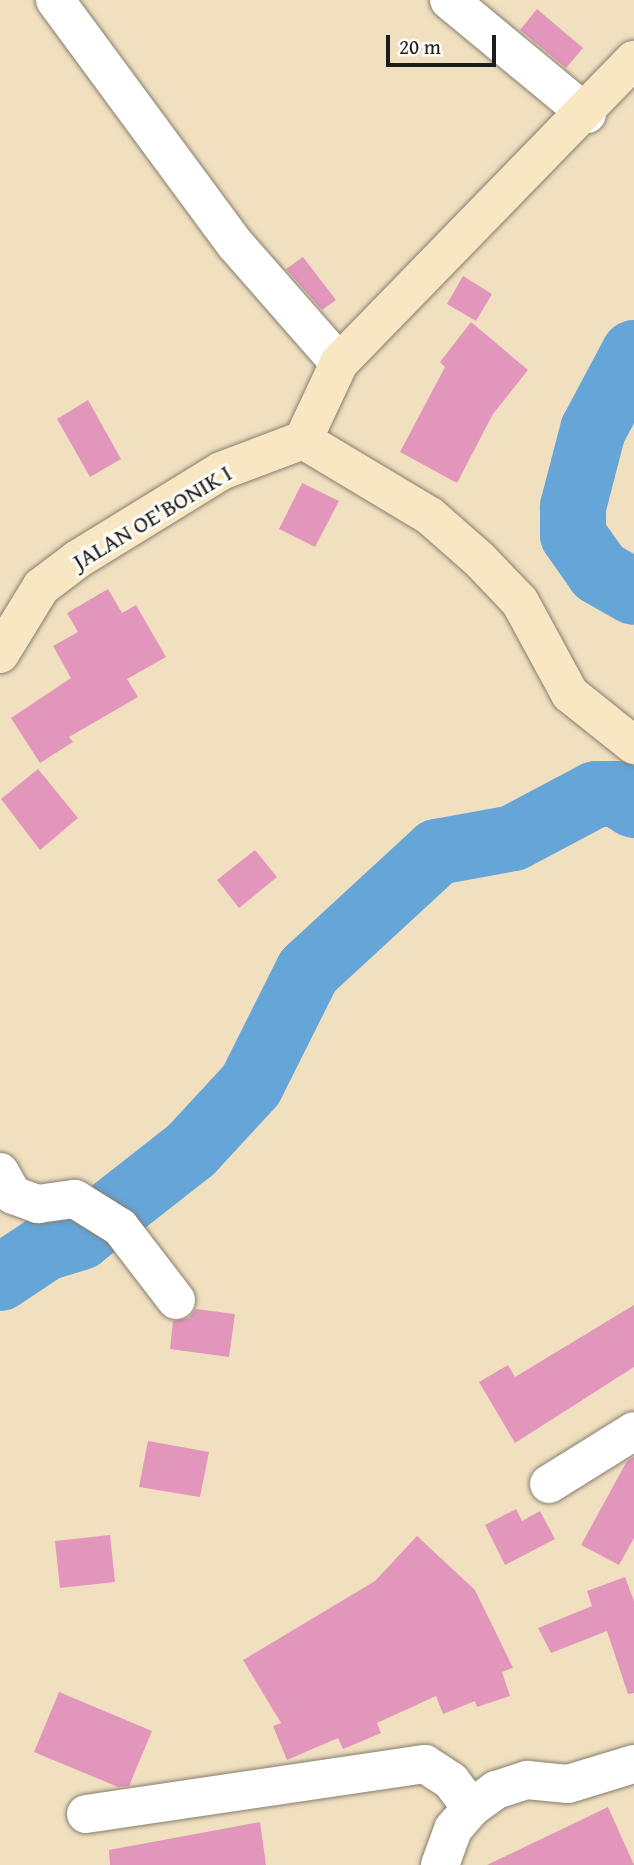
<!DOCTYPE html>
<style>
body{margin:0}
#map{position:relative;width:634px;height:1865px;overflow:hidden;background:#f0e0c0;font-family:"Gentium Book Plus",serif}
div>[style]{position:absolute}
.river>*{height:66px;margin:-33px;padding:0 33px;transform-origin:33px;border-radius:33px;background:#65a5d8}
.building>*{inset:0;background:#e396bb}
.roads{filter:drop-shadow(0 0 2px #867e6e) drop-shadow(0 0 2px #867e6e)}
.street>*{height:38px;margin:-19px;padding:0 19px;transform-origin:19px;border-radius:19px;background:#fff}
.secondary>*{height:38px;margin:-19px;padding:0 19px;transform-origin:19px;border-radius:19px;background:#f9e7c3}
span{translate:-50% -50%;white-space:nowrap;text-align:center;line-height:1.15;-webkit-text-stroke:6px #fdfcf7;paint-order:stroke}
.street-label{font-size:24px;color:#1c1c1c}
.scale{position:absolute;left:386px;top:35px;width:110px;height:32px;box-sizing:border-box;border:4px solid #1c1c1c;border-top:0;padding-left:9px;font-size:21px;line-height:24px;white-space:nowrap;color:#1c1c1c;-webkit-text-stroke:5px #fdfcf7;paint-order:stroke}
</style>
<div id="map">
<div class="river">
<i style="left:634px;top:353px;width:87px;rotate:118deg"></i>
<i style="left:593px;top:430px;width:80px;rotate:104.6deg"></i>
<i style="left:573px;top:507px;width:28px;rotate:90deg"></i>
<i style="left:573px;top:535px;width:45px;rotate:54.9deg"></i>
<i style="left:599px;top:572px;width:40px;rotate:29.7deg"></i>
<i style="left:0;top:1278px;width:54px;rotate:-33.7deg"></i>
<i style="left:45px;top:1248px;width:37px;rotate:-17deg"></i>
<i style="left:80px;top:1237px;width:141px;rotate:-38.1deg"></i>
<i style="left:191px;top:1150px;width:88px;rotate:-47.3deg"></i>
<i style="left:251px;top:1085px;width:127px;rotate:-63.4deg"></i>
<i style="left:308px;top:971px;width:176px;rotate:-42.7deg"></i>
<i style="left:437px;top:852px;width:77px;rotate:-10.4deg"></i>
<i style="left:513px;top:838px;width:94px;rotate:-27.9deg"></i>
<i style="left:596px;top:794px;width:21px"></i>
<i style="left:617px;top:794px;width:20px;rotate:33deg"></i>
</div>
<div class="building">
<i style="clip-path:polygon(537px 9px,583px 48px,566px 68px,520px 30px)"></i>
<i style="clip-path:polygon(303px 257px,336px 300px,322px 310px,286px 269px)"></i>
<i style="clip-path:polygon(463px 276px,492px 294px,476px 321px,447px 304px)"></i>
<i style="clip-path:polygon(471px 322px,528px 370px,493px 414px,457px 483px,400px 452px,445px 367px,440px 362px)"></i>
<i style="clip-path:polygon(88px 400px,121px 459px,90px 477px,57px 419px)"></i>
<i style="clip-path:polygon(302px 483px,339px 501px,315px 547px,279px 529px)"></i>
<i style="clip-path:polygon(108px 589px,122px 613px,136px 605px,166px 657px,127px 679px,138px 697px,69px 737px,73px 742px,40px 763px,11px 718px,71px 678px,53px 646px,78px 632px,67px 613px)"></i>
<i style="clip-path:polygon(38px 769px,78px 818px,40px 850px,1px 799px)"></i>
<i style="clip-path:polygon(255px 850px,277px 877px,239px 908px,217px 880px)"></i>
<i style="clip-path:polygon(634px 1305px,634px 1367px,515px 1443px,479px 1382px,508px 1365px,515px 1377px)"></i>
<i style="clip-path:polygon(196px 1309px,235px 1314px,229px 1357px,170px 1349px,173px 1321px,189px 1318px)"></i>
<i style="clip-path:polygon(148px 1441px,209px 1452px,200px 1497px,139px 1487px)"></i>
<i style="clip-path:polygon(634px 1457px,634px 1538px,619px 1565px,581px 1545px,627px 1461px)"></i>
<i style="clip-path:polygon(516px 1509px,522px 1521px,540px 1511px,555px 1539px,505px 1565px,485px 1525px)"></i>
<i style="clip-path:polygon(110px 1535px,115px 1582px,60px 1588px,55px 1541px)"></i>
<i style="clip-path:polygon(417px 1536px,475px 1590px,513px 1668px,502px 1672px,510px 1696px,477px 1707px,475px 1701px,443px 1714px,436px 1696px,377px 1723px,381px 1733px,343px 1749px,338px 1738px,287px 1760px,273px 1726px,281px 1723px,243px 1660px,375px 1581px)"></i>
<i style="clip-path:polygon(625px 1577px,634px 1601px,634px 1693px,628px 1694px,607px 1631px,551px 1653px,538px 1628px,592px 1606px,587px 1591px)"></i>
<i style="clip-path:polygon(59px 1692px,152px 1731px,129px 1786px,118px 1787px,34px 1752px)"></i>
<i style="clip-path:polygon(608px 1807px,634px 1865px,487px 1865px)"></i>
<i style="clip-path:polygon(260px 1822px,266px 1865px,110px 1865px,109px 1850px)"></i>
</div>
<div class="roads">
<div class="street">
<i style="left:55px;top:0;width:303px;rotate:53.6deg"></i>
<i style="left:235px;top:244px;width:158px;rotate:48.8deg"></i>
<i style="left:449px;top:0;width:179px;rotate:39.6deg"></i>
<i style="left:0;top:1172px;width:26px;rotate:61deg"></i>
<i style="left:13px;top:1195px;width:27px;rotate:20deg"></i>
<i style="left:38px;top:1204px;width:37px;rotate:-8deg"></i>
<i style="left:75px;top:1199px;width:53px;rotate:31.9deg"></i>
<i style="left:120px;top:1227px;width:92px;rotate:52.5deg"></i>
<i style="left:549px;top:1484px;width:100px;rotate:-31.9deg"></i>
<i style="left:86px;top:1814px;width:343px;rotate:-8.4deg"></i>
<i style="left:425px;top:1764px;width:31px;rotate:33deg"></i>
<i style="left:451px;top:1781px;width:34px;rotate:53deg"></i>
<i style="left:440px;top:1865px;width:38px;rotate:-70deg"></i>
<i style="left:453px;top:1829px;width:28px;rotate:-49deg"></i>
<i style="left:471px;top:1808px;width:31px;rotate:-36deg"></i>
<i style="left:496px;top:1790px;width:33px;rotate:-18deg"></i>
<i style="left:527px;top:1780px;width:41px;rotate:5.6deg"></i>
<i style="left:568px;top:1784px;width:69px;rotate:-16.9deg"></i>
</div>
<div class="secondary">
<i style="left:303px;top:440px;width:85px;rotate:-64.9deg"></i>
<i style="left:339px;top:363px;width:423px;rotate:-45.8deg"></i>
<i style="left:0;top:654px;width:79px;rotate:-58.5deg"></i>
<i style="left:41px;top:587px;width:46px;rotate:-37.1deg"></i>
<i style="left:78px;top:559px;width:168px;rotate:-31.6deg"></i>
<i style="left:221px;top:471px;width:88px;rotate:-20.7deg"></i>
<i style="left:303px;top:440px;width:148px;rotate:30.9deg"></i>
<i style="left:430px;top:516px;width:65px;rotate:41.3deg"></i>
<i style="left:479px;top:559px;width:59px;rotate:46.4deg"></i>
<i style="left:520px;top:602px;width:105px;rotate:61.5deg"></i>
<i style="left:570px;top:694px;width:82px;rotate:38.6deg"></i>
</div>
</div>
<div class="street-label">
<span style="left:152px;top:517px;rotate:-31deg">JALAN OE'BONIK I</span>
</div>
<div class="scale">20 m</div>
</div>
